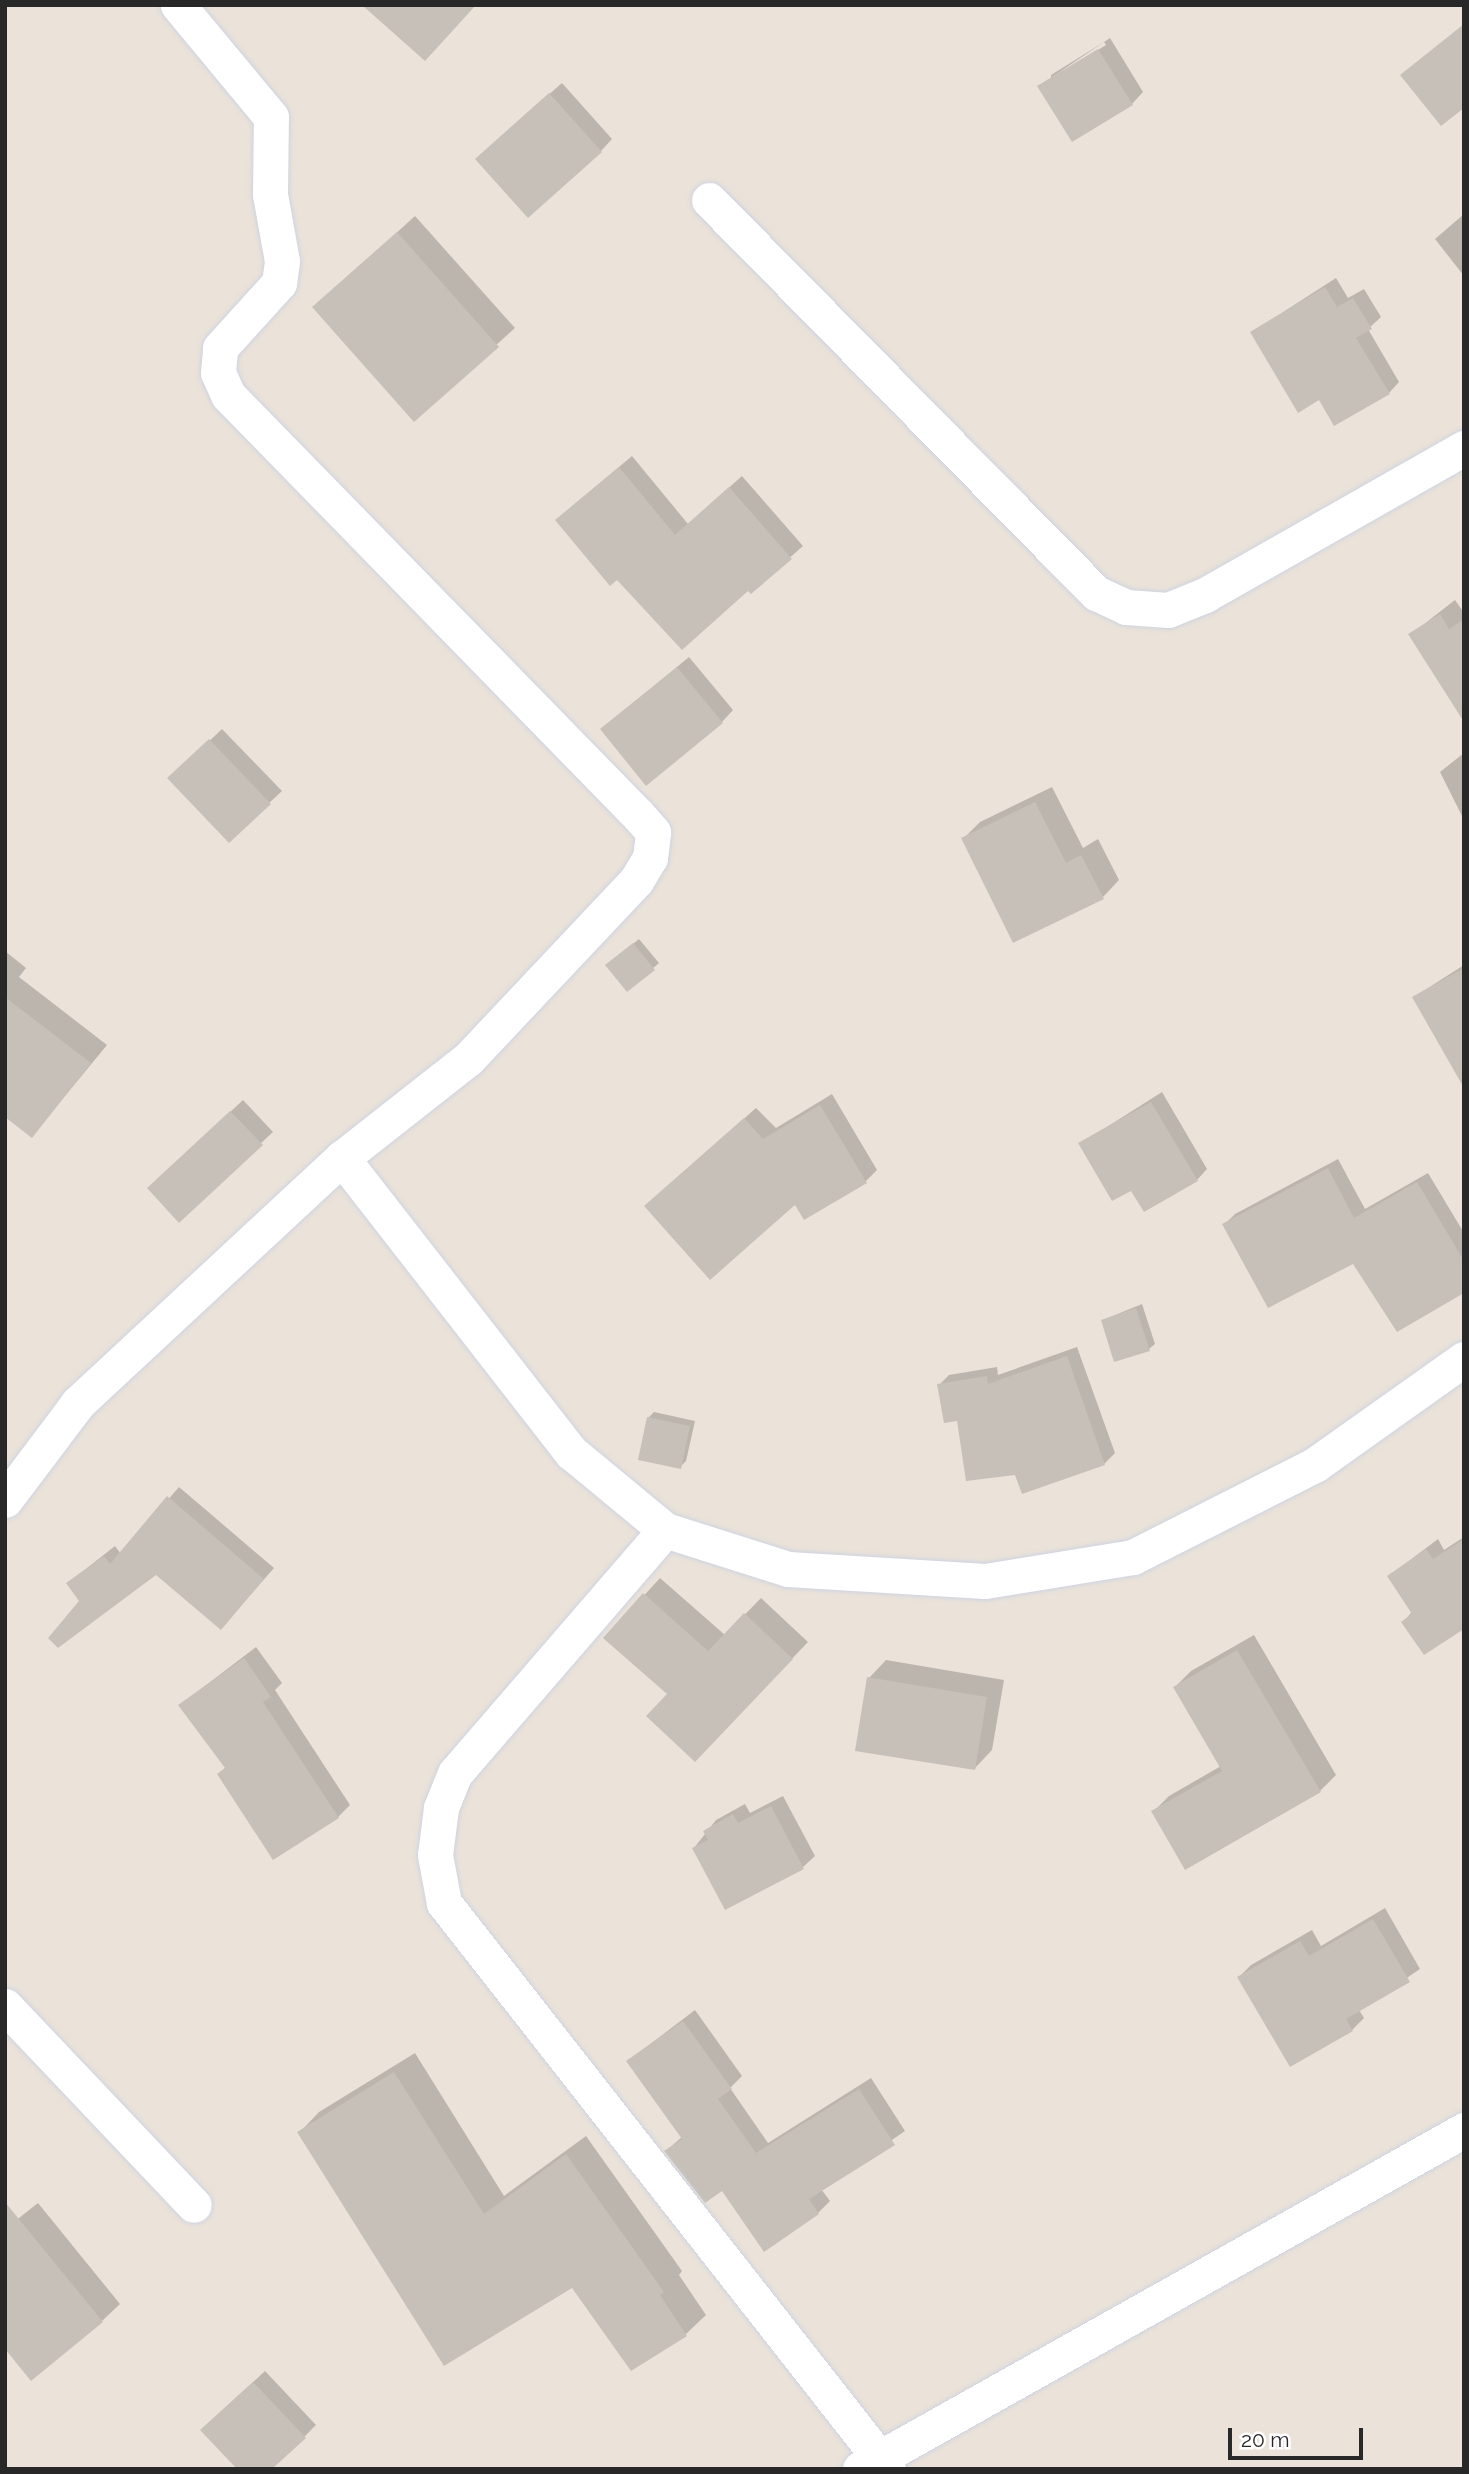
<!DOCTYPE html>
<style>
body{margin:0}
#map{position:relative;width:1469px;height:2474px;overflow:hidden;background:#ebe3d9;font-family:Raleway,sans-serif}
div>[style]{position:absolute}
.shadow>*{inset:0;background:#0003}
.building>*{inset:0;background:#c6c0b9}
.roads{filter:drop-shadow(0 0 2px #cfd3e1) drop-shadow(0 0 2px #cfd3e1)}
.minor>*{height:35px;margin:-17.5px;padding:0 17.5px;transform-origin:17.5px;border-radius:17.5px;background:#fff}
span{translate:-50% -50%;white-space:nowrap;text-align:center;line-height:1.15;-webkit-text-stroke:6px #fff;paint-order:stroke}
.frame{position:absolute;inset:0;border:7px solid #282828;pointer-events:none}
.scale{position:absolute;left:1228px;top:2428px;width:135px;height:32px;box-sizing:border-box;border:4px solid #282828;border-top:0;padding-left:9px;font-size:21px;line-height:24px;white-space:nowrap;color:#282828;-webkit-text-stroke:5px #fff;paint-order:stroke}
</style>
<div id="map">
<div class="shadow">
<i style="clip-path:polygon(evenodd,1110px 38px,1143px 92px,1132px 104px,1039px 86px,1110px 38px,1104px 42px,1106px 45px,1051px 79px,1051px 75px,1104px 42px)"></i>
<i style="clip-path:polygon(562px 83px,612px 139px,601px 151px,489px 147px)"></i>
<i style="clip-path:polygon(1464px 214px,1464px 276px,1435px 239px)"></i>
<i style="clip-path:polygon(415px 216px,515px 328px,414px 419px,315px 307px)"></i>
<i style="clip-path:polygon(1336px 278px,1348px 298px,1364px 289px,1381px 317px,1368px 329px,1399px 382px,1389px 393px,1252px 332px)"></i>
<i style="clip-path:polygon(632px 456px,688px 524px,742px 476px,803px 546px,751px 592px,569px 509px)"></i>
<i style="clip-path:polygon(1455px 600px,1464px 613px,1464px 719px,1410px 635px)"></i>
<i style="clip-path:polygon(689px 657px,733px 710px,722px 722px,602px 729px)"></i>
<i style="clip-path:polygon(222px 729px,282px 791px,229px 840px,182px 767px)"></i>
<i style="clip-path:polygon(1464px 753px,1464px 820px,1440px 772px)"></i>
<i style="clip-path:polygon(1052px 787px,1083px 848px,1098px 839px,1119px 880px,1103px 897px,963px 839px,980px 822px)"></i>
<i style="clip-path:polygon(639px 939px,659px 963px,628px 990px,613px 960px)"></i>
<i style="clip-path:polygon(5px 951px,26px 968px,19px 977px,107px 1045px,32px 1136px,5px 1115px)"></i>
<i style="clip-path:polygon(1464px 965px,1464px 1065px,1414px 997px)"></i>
<i style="clip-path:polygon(1162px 1092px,1207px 1169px,1197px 1180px,1132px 1188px,1080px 1144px)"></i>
<i style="clip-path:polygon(832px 1094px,877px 1170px,866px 1181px,795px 1203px,658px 1195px,756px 1108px,776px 1128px)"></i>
<i style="clip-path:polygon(243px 1100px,273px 1132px,179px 1220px,161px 1177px)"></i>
<i style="clip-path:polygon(1338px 1159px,1365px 1209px,1428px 1173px,1464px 1233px,1464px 1291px,1225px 1224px,1235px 1214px)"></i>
<i style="clip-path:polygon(1142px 1304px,1155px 1344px,1149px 1349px,1103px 1320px)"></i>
<i style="clip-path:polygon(1077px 1347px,1115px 1453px,1104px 1464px,1016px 1473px,959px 1419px,939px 1385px,949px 1375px,997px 1367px,998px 1375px)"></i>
<i style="clip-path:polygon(654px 1412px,695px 1421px,686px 1461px,680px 1467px,648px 1418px)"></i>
<i style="clip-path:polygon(179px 1487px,274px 1568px,231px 1617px,156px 1573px,81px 1601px,68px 1583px,115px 1546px,121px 1554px)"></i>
<i style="clip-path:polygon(1464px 1537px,1464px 1627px,1403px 1622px,1412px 1612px,1389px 1576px,1438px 1539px,1444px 1550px)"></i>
<i style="clip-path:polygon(660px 1578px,725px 1635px,761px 1598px,808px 1642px,711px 1743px,669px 1694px,605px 1638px)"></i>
<i style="clip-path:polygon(1254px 1635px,1336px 1775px,1320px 1791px,1153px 1812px,1169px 1796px,1221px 1766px,1175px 1687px,1191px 1671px)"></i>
<i style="clip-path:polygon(256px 1647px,282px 1683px,275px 1690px,350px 1805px,338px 1817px,219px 1774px,226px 1767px,180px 1705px)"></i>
<i style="clip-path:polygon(886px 1660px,1004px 1680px,992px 1750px,975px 1768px,869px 1678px)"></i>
<i style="clip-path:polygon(783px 1796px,815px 1856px,803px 1867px,726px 1908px,694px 1848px,716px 1820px,745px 1804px,750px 1813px)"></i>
<i style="clip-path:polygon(1385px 1908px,1420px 1969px,1359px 2010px,1364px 2018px,1352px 2030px,1239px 1977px,1251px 1965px,1312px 1930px,1321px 1946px)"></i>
<i style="clip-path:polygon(695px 2010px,742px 2076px,730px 2088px,768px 2143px,871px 2078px,905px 2131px,821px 2189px,830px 2201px,818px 2213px,722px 2189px,666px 2151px,683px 2136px,628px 2061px)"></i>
<i style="clip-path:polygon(415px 2053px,504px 2196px,586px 2136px,682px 2271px,679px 2275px,706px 2315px,686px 2334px,572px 2285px,300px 2132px,319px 2112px)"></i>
<i style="clip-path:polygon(38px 2203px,120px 2304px,102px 2321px,5px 2229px)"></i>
<i style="clip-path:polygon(265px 2371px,316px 2425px,304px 2437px,214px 2418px)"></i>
</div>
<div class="building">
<i style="clip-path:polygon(362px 5px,476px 5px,425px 61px)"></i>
<i style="clip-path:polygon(1464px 24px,1464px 108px,1441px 126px,1400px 75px)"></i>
<i style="clip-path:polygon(1098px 49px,1133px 105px,1072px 142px,1037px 86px)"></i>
<i style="clip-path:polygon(549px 93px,602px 152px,528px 218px,475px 159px)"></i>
<i style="clip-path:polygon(397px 232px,499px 347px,414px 422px,312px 307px)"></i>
<i style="clip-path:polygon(1325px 287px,1337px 307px,1353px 298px,1372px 329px,1356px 338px,1390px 394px,1334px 426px,1319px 400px,1298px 413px,1250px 332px)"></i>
<i style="clip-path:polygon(619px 467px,675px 535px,729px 487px,792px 559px,751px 594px,748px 591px,682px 650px,617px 580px,610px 586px,555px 520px)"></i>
<i style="clip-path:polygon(1440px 614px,1449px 629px,1464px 619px,1464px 722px,1408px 634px)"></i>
<i style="clip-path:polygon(677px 667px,723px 723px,646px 786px,600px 729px)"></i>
<i style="clip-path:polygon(209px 739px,271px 804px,229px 843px,167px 778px)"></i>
<i style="clip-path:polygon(1035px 802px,1066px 863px,1081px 855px,1104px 899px,1013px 943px,961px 838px)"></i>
<i style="clip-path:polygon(633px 943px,655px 970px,627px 992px,605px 965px)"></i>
<i style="clip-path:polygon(1464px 968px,1464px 1088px,1412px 997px)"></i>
<i style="clip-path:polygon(5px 997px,91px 1063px,32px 1138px,5px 1117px)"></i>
<i style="clip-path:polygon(1151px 1102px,1198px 1181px,1144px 1212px,1131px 1191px,1112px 1201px,1078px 1143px)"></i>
<i style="clip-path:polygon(820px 1105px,867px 1183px,804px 1220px,795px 1205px,710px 1280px,644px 1206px,744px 1118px,763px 1139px)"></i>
<i style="clip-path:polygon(230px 1111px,263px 1145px,179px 1223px,147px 1188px)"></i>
<i style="clip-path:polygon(1328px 1168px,1354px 1218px,1417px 1182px,1464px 1261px,1464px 1293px,1397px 1332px,1353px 1264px,1268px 1308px,1222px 1224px)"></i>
<i style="clip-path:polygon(1136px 1308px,1150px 1351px,1114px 1362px,1101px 1320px)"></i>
<i style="clip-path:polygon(1067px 1356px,1105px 1465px,1022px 1494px,1015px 1475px,966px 1481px,957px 1421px,944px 1423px,937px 1384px,987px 1376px,988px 1384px)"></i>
<i style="clip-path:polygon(647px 1417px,690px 1426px,681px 1469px,638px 1460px)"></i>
<i style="clip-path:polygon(167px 1496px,264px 1579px,221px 1630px,156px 1575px,58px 1648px,48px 1638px,79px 1601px,66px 1583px,104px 1556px,110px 1564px)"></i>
<i style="clip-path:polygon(1464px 1539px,1464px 1629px,1424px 1655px,1401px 1622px,1412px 1614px,1387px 1576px,1426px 1549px,1433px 1559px)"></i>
<i style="clip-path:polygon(643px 1593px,708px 1651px,744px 1613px,793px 1659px,695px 1762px,646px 1716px,667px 1694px,603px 1638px)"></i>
<i style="clip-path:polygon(1237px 1650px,1321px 1792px,1185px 1870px,1151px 1811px,1222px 1771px,1173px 1687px)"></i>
<i style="clip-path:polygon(244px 1658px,271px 1697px,263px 1702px,339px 1818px,273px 1860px,217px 1774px,225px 1768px,178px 1705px)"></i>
<i style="clip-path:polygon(867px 1677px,987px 1697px,975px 1770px,855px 1751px)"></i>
<i style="clip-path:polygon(771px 1806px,804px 1869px,725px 1910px,692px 1848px,708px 1840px,703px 1831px,733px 1814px,738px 1823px)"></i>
<i style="clip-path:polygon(1373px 1919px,1410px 1982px,1346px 2019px,1353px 2031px,1290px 2067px,1237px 1977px,1300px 1941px,1309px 1956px)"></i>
<i style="clip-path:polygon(683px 2021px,732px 2089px,718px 2099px,756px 2153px,859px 2089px,895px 2145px,809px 2199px,819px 2214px,764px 2252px,722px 2191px,705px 2203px,664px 2151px,682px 2139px,626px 2061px)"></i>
<i style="clip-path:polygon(394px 2072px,484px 2214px,566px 2154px,664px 2292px,660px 2295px,687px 2336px,631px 2371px,572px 2288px,444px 2366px,297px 2132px)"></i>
<i style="clip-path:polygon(5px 2202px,103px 2322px,31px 2381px,5px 2349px)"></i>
<i style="clip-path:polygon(253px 2382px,306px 2438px,272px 2469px,237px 2469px,200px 2430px)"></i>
</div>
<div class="roads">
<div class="minor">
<i style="left:709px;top:200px;width:552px;rotate:45.44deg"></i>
<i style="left:1096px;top:593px;width:33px;rotate:25deg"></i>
<i style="left:1126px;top:607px;width:42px;rotate:4.1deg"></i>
<i style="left:1168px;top:610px;width:40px;rotate:-22deg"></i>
<i style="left:1205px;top:595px;width:298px;rotate:-29.6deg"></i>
<i style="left:342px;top:1158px;width:374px;rotate:52.1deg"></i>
<i style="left:572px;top:1453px;width:121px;rotate:39.6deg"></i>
<i style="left:665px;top:1530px;width:129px;rotate:17.6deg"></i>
<i style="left:788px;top:1569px;width:197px;rotate:3.5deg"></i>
<i style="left:985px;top:1581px;width:150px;rotate:-9.2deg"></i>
<i style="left:1133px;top:1557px;width:205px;rotate:-26.9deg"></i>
<i style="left:1316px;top:1464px;width:181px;rotate:-35.4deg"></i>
<i style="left:5px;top:1500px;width:121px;rotate:-53deg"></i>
<i style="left:78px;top:1403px;width:360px;rotate:-42.9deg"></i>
<i style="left:342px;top:1158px;width:160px;rotate:-38.2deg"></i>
<i style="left:468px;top:1059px;width:245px;rotate:-46.7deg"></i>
<i style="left:636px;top:881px;width:27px;rotate:-59deg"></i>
<i style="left:650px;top:858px;width:26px;rotate:-83deg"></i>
<i style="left:653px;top:832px;width:23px;rotate:-131deg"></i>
<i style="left:638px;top:815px;width:587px;rotate:-134.31deg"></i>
<i style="left:228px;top:395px;width:24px;rotate:-114deg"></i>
<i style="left:218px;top:373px;width:25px;rotate:-85deg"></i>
<i style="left:220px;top:348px;width:88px;rotate:-47.8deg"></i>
<i style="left:279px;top:283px;width:22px;rotate:-82deg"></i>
<i style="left:282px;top:261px;width:68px;rotate:-100.2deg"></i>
<i style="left:270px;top:194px;width:77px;rotate:-89.3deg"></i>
<i style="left:271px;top:117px;width:146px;rotate:-129.7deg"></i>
<i style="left:665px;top:1530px;width:321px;rotate:130.8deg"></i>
<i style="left:455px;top:1773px;width:38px;rotate:112deg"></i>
<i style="left:441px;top:1808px;width:47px;rotate:97.3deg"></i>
<i style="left:435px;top:1855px;width:49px;rotate:79.4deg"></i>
<i style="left:444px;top:1903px;width:719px;rotate:51.89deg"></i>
<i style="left:5px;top:2006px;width:274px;rotate:46.5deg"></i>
<i style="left:860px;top:2469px;width:693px;rotate:-29.3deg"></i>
</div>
</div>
<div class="frame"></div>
<div class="scale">20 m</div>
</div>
